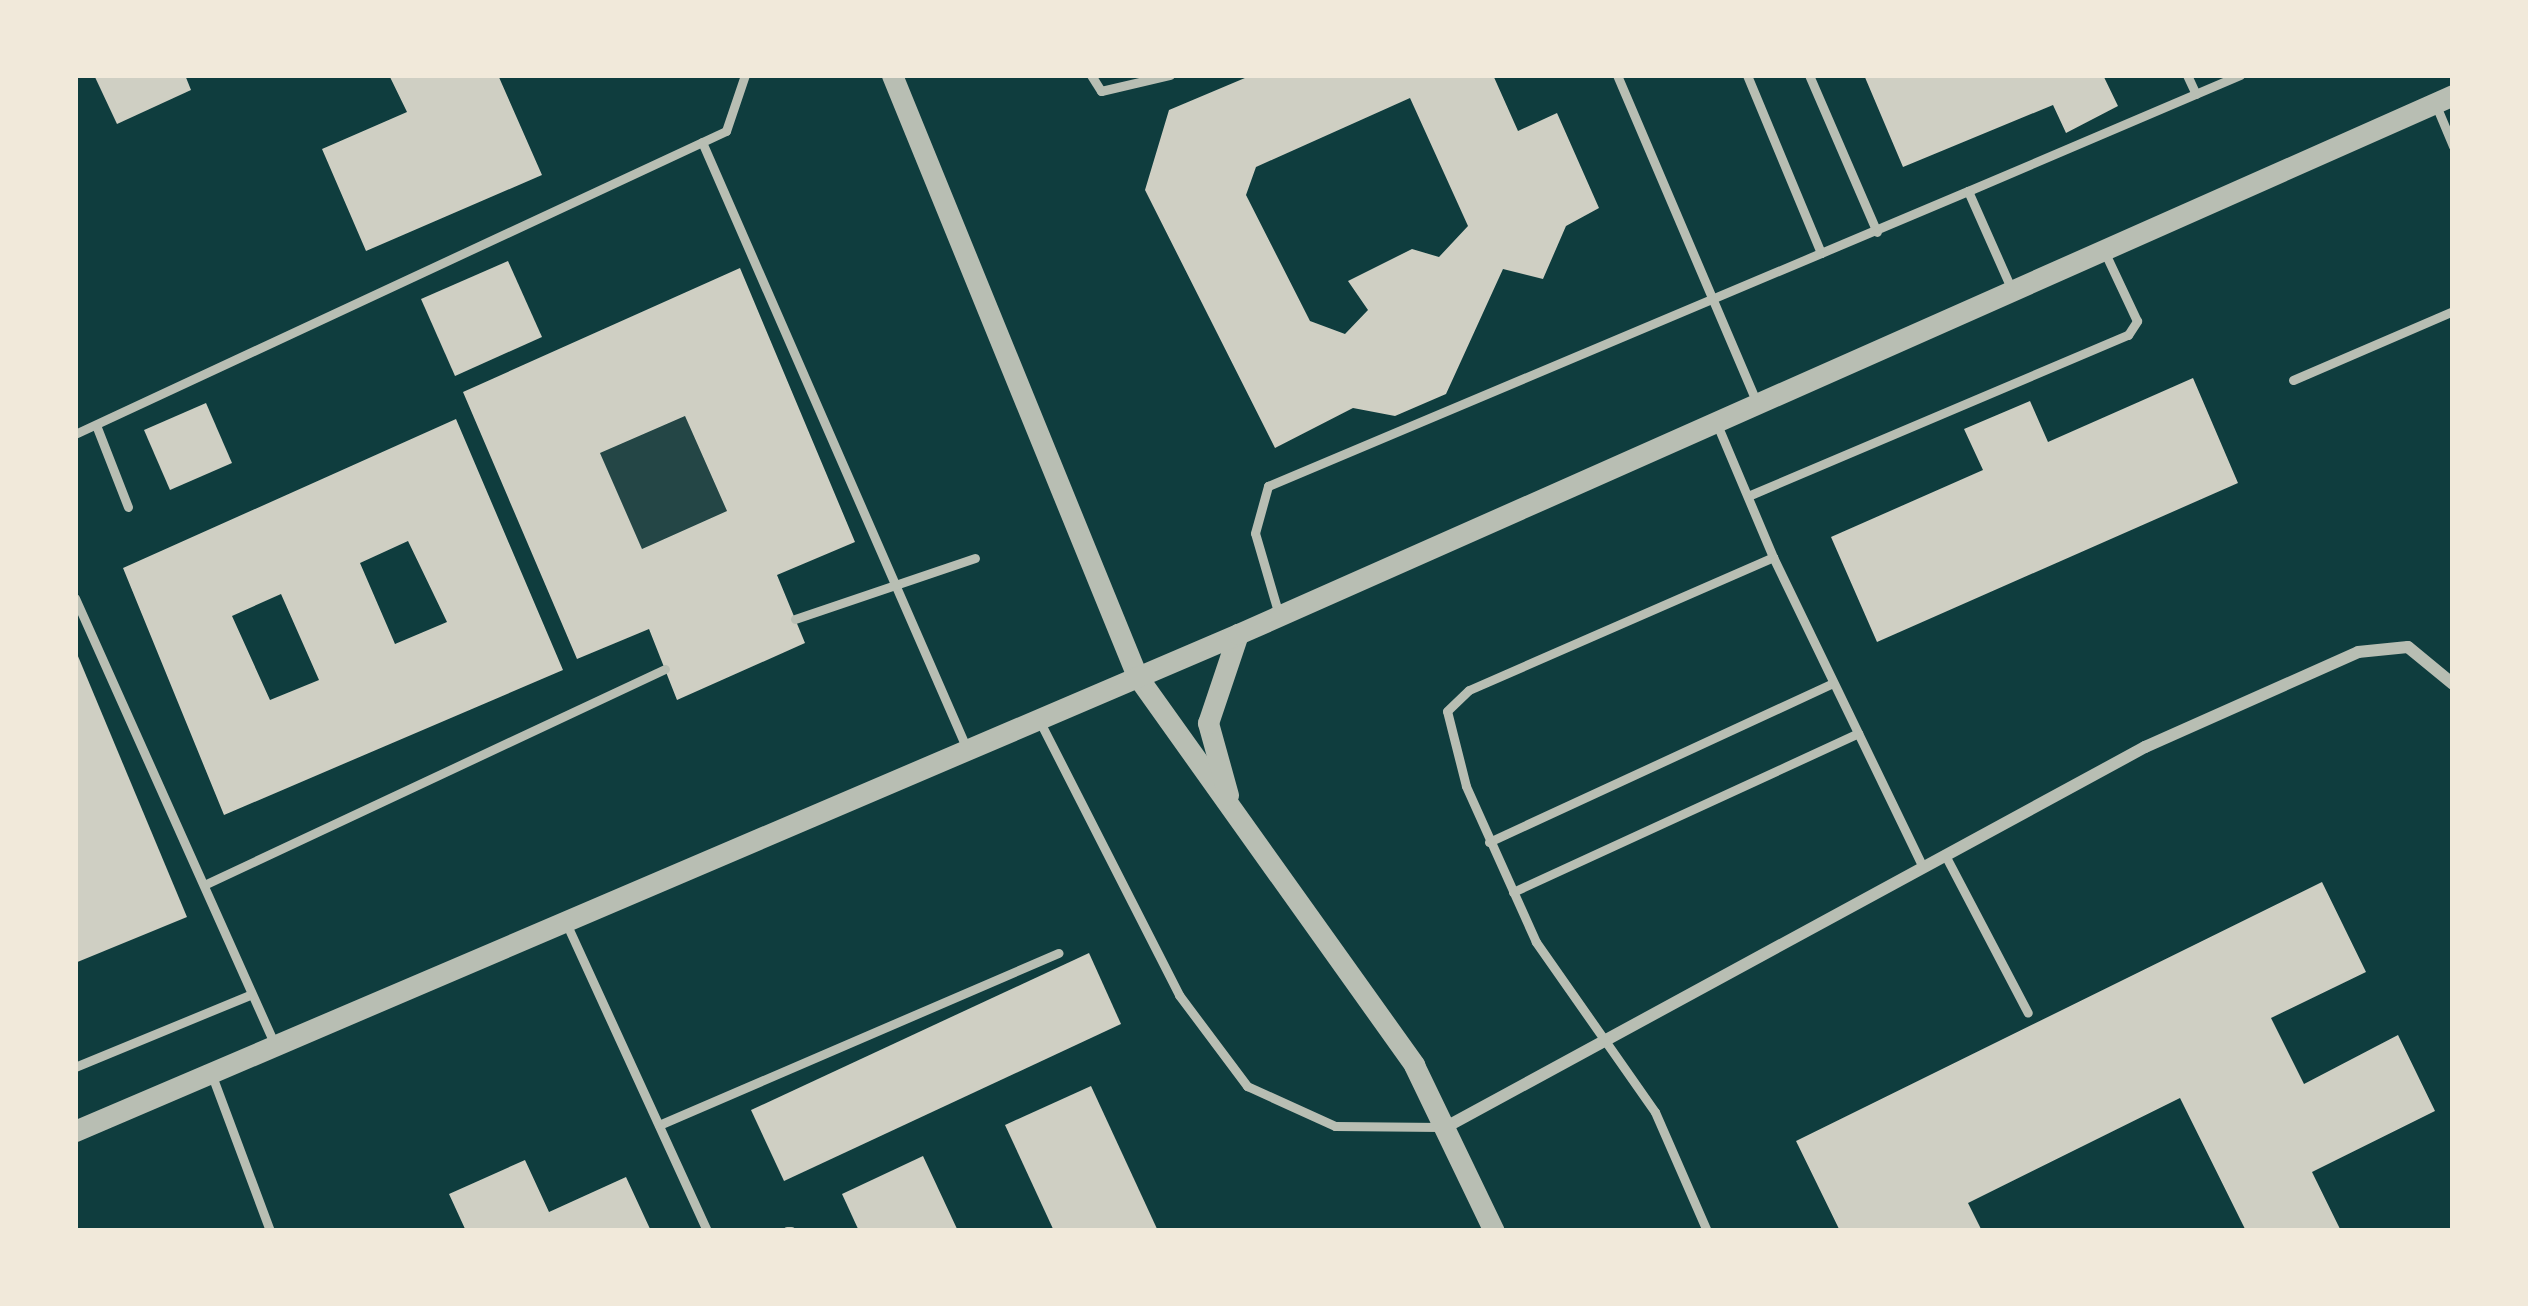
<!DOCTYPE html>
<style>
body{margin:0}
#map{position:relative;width:2528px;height:1306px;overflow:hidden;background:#0f3d3e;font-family:"Fira Sans",sans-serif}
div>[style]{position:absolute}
.green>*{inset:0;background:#244646}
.building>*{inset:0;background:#cfcfc3}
.service>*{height:9px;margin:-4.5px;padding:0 4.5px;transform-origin:4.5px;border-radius:4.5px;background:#b8beb3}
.minor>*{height:12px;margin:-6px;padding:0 6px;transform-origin:6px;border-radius:6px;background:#b8beb3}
.tertiary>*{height:21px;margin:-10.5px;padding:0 10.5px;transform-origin:10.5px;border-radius:10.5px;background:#b8beb3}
span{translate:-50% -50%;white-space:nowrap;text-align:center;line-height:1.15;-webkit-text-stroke:9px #f1e9da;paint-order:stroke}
.frame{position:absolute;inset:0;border:78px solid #f1e9da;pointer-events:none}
</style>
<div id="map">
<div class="green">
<i style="clip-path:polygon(685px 416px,727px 511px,642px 549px,600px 453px)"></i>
</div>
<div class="building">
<i style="clip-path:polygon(94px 75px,185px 75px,191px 90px,117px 124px)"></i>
<i style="clip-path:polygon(389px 75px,498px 75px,542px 175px,366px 251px,322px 149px,407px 112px)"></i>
<i style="clip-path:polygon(evenodd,1252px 75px,1493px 75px,1518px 131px,1557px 113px,1599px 208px,1566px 226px,1543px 279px,1503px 269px,1446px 394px,1395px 416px,1353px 408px,1275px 448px,1145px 190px,1169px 110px,1252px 75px,1410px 98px,1468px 226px,1439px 257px,1412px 249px,1348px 281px,1368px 310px,1345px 334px,1310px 321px,1246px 195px,1256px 167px,1410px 98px)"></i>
<i style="clip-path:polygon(1864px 75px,2103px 75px,2118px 106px,2066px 133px,2053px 105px,1903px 167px)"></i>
<i style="clip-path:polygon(508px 261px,542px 337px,455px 376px,421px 299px)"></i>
<i style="clip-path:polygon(evenodd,740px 268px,855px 542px,777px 575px,805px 643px,677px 700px,649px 629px,577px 659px,463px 392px,740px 268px,685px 416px,727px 511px,642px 549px,600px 453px,685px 416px)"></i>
<i style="clip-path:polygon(2193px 378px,2238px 483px,1877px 642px,1831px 537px,1983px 470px,1964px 429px,2030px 401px,2048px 442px)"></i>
<i style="clip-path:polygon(206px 403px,232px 463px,170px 490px,144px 430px)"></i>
<i style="clip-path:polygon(evenodd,456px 419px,563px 670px,224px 815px,123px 568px,456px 419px,408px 541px,447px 622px,395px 644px,360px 563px,408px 541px,456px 419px,281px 594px,319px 680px,270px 700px,232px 616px,281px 594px)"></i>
<i style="clip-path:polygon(75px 649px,187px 917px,75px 963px)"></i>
<i style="clip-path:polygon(2322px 882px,2366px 972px,2271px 1018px,2304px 1084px,2398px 1035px,2435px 1111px,2312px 1172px,2341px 1231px,2246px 1231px,2180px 1098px,1968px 1203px,1982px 1231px,1840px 1231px,1796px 1141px)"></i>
<i style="clip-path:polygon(1089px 953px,1121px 1024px,784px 1181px,751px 1110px)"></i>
<i style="clip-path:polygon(1091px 1086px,1158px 1231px,1054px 1231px,1005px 1125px)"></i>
<i style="clip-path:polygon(923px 1156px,958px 1231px,859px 1231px,842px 1194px)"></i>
<i style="clip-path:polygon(525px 1160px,549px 1212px,626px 1177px,651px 1231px,466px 1231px,449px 1194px)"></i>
</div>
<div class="service">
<i style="left:1091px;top:75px;width:19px;rotate:58deg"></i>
<i style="left:1101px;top:91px;width:71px;rotate:-13.1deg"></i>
<i style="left:1617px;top:75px;width:352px;rotate:66.9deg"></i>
<i style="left:1809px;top:75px;width:171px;rotate:66.6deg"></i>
<i style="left:2187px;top:75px;width:21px;rotate:65deg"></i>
<i style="left:2435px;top:103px;width:47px;rotate:67.3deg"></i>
<i style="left:702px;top:142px;width:662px;rotate:66.42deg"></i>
<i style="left:1821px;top:253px;width:160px;rotate:-22.9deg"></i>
<i style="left:2011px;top:288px;width:106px;rotate:-113.9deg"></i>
<i style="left:1968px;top:191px;width:296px;rotate:-23.1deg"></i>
<i style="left:2293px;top:380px;width:174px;rotate:-23.3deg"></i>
<i style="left:96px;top:425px;width:88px;rotate:68.7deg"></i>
<i style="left:75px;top:434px;width:718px;rotate:-24.96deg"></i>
<i style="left:726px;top:131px;width:59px;rotate:-71.3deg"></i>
<i style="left:1748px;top:496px;width:413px;rotate:-23deg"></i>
<i style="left:2128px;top:335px;width:17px;rotate:-57deg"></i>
<i style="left:2137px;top:321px;width:75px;rotate:-115.2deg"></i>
<i style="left:1773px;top:557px;width:344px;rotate:64.2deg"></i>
<i style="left:75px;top:598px;width:491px;rotate:65.9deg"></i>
<i style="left:1279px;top:615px;width:85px;rotate:-106.3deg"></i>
<i style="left:1255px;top:533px;width:49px;rotate:-74.5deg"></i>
<i style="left:1268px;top:486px;width:600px;rotate:-22.85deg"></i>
<i style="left:1821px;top:253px;width:193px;rotate:-112.6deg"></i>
<i style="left:795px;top:619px;width:190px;rotate:-18.7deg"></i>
<i style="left:1039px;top:720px;width:309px;rotate:63deg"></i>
<i style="left:1179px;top:995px;width:114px;rotate:53.2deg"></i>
<i style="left:1247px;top:1086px;width:97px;rotate:24.4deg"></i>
<i style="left:1335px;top:1126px;width:106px;rotate:0.5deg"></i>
<i style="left:1489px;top:842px;width:379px;rotate:-24.8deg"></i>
<i style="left:1945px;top:855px;width:178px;rotate:62.3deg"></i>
<i style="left:204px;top:885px;width:509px;rotate:-25.11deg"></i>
<i style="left:1513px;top:892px;width:380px;rotate:-24.7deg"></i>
<i style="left:567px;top:925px;width:337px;rotate:65.4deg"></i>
<i style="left:75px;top:1067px;width:191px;rotate:-22.4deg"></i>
<i style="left:211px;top:1073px;width:169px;rotate:69.5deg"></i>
<i style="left:659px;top:1125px;width:435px;rotate:-23.3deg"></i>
<i style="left:787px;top:1231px;width:4px"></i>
<i style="left:1707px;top:1231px;width:130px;rotate:-113.6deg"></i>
<i style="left:1655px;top:1112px;width:208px;rotate:-125deg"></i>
<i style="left:1536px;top:942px;width:171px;rotate:-114.2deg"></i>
<i style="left:1466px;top:786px;width:77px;rotate:-104.2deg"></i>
<i style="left:1447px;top:711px;width:30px;rotate:-44deg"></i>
<i style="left:1469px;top:690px;width:332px;rotate:-23.6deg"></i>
<i style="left:1773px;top:557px;width:147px;rotate:-112.9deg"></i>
</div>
<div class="minor">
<i style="left:1446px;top:1127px;width:796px;rotate:-28.53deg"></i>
<i style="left:2145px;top:747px;width:233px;rotate:-24deg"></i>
<i style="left:2358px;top:652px;width:50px;rotate:-5.7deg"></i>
<i style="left:2408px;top:647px;width:58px;rotate:39.4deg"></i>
</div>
<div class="tertiary">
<i style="left:892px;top:75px;width:649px;rotate:67.82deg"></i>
<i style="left:1137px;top:676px;width:478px;rotate:54.5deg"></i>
<i style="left:1414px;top:1065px;width:184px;rotate:64.3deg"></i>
<i style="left:1228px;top:795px;width:75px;rotate:-105.5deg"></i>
<i style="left:1208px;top:723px;width:94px;rotate:-71.4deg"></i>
<i style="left:75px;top:1131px;width:1265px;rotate:-23.14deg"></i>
<i style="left:1238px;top:634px;width:1329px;rotate:-23.92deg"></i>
</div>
<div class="frame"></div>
</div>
